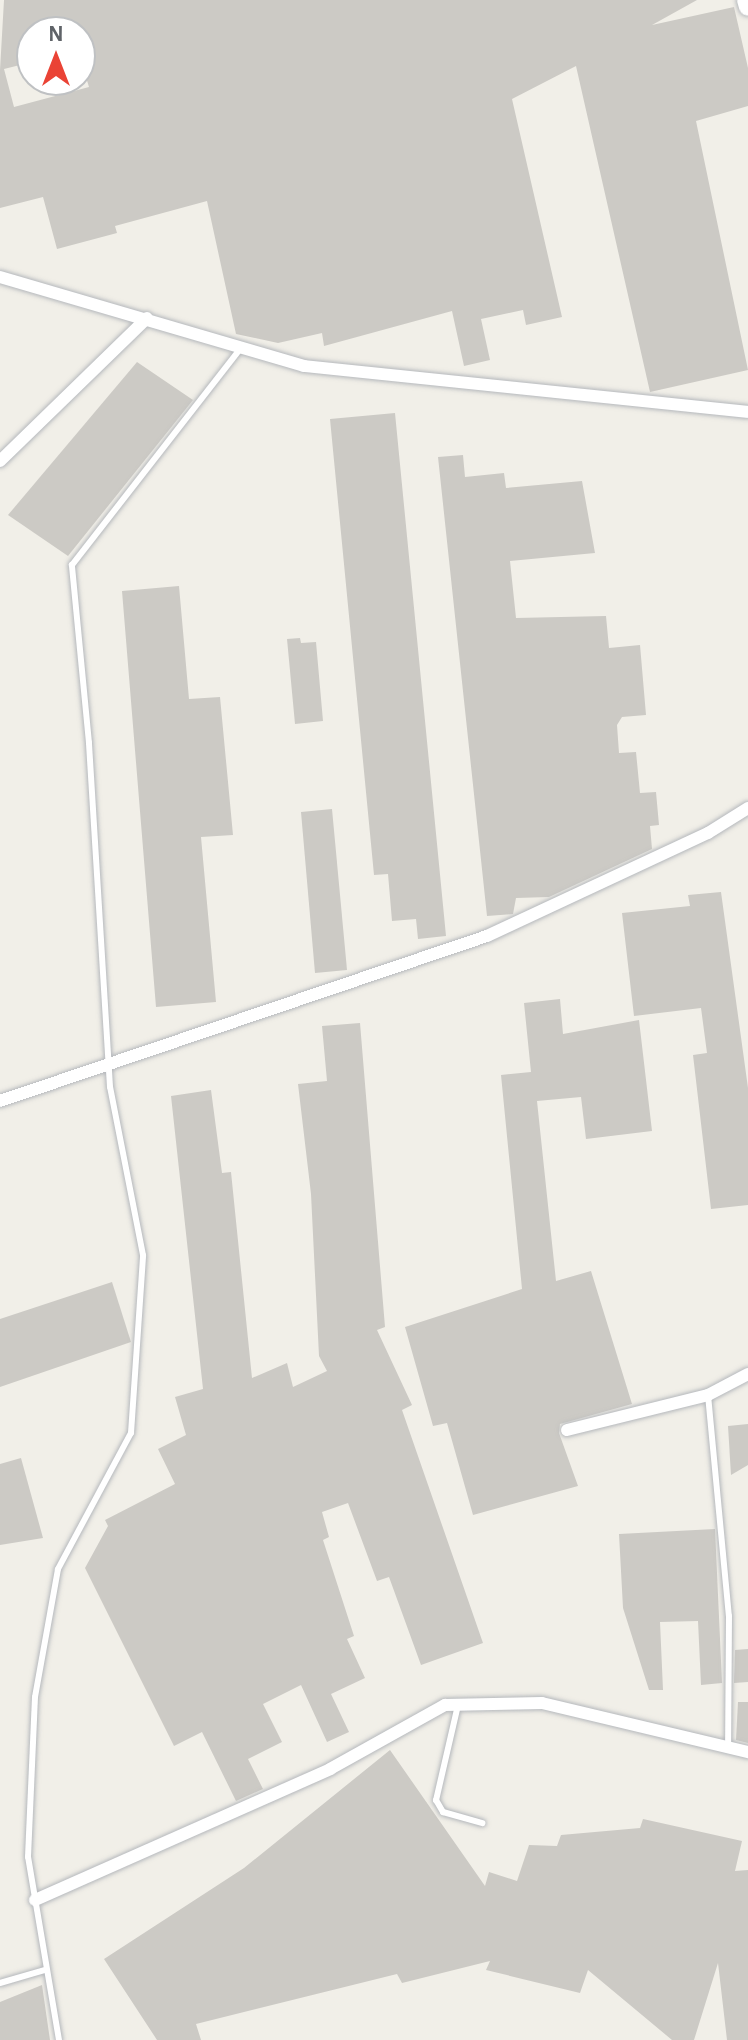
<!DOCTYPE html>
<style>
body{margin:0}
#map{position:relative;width:748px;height:2040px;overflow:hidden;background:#f1efe8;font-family:"Alegreya Sans",sans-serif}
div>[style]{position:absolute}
.building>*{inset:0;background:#cccac5}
.roads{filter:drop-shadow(0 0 2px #b5b8bc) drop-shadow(0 0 2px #b5b8bc)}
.lane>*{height:6px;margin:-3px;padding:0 3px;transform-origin:3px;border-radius:3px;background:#fff}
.street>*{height:12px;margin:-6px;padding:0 6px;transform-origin:6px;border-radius:6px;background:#fff}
.secondary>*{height:18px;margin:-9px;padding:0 9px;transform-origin:9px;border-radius:9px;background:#fff}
span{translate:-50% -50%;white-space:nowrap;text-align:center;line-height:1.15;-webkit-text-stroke:7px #fff;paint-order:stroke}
.north{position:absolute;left:16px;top:16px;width:80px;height:80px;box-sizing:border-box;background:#fff;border:2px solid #bfc1c3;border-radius:50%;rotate:0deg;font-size:22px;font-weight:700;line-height:32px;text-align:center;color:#5f6368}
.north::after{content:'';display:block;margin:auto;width:28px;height:36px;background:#ea4335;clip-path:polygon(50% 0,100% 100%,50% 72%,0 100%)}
</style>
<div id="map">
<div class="building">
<i style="clip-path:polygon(4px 0,697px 0,652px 25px,734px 7px,748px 68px,748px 106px,696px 121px,748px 370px,650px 392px,576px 66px,512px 99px,562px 317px,526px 325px,523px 310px,481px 319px,490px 360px,464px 366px,452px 311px,324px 346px,322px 333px,278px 343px,236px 334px,207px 201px,115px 226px,117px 233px,57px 249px,43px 197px,0 208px,0 70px,4px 69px,14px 107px,89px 87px,80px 58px,80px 32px,32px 32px,32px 62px,0 70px)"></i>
<i style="clip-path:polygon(137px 362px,193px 400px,68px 556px,8px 515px)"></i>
<i style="clip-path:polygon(395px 413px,446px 936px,418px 939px,416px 919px,392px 921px,388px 874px,374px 875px,330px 419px)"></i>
<i style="clip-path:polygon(463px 455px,465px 477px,504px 473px,506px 488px,582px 481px,595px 553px,510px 561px,516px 618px,606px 616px,609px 648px,640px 645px,646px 715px,622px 717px,617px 725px,619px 753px,636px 752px,640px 793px,656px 792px,659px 825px,650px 826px,652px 849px,549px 897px,516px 898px,513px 914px,487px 916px,438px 457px)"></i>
<i style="clip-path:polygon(179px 586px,189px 699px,220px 697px,233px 835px,201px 837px,216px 1002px,156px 1007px,122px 591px)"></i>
<i style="clip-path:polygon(300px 638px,301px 643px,316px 642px,323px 721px,295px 724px,287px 639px)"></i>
<i style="clip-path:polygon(332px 809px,347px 970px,315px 973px,301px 812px)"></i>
<i style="clip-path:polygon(721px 892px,748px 1088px,748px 1205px,711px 1209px,693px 1055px,707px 1053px,701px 1008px,634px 1016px,622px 913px,690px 906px,688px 895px)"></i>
<i style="clip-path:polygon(560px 999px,563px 1034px,639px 1020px,652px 1131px,586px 1139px,581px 1097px,537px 1101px,556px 1281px,591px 1271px,632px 1404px,560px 1424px,559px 1433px,578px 1486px,473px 1515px,447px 1423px,433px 1426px,405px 1327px,522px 1289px,501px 1075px,531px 1072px,524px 1003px)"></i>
<i style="clip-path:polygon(360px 1023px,385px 1327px,377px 1330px,412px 1405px,402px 1410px,483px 1643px,421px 1665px,389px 1577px,377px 1581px,348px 1503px,322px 1512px,329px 1537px,323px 1540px,354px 1636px,347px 1639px,365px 1678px,331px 1694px,349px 1732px,327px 1742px,301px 1685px,263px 1704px,282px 1742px,248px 1759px,263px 1789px,236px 1801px,202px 1732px,174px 1746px,85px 1568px,108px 1526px,105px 1520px,175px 1484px,158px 1449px,186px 1435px,175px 1397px,203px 1389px,171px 1096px,211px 1090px,222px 1173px,231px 1172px,252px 1378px,287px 1363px,293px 1387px,327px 1371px,319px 1356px,311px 1194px,298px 1084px,327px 1081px,322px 1026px)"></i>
<i style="clip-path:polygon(112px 1282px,131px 1342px,0 1387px,0 1319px)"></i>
<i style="clip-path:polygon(748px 1424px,748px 1465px,731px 1475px,728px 1426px)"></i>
<i style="clip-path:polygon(21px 1458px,43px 1538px,0 1545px,0 1464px)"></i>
<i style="clip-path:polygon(715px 1529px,722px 1683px,701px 1685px,698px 1621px,660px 1622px,663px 1690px,649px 1690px,623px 1608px,619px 1534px)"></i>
<i style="clip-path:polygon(748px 1649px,748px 1682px,734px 1683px,735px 1650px)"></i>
<i style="clip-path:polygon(738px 1702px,748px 1702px,748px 1743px,736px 1740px)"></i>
<i style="clip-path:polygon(390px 1750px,485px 1886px,489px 1872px,517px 1881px,529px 1845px,557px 1846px,561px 1835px,640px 1828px,643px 1819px,742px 1841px,735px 1871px,748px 1870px,748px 2040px,727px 2040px,718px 1963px,694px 2040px,672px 2040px,588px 1970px,580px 1993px,486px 1970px,490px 1961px,402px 1983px,397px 1974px,196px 2024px,201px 2040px,157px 2040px,104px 1959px,244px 1868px)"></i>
<i style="clip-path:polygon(42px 1985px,50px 2040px,0 2040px,0 2002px)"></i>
</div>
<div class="roads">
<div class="lane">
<i style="left:708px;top:1395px;width:222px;rotate:84.6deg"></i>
<i style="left:729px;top:1616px;width:130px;rotate:90.4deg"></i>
<i style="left:458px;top:1705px;width:98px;rotate:103deg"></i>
<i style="left:436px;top:1800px;width:14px;rotate:60deg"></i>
<i style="left:443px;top:1812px;width:41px;rotate:15.8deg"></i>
<i style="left:0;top:1983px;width:47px;rotate:-16.1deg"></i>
<i style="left:59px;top:2040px;width:186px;rotate:-99.6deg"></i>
<i style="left:28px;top:1857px;width:160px;rotate:-87.5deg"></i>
<i style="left:35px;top:1697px;width:130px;rotate:-79.8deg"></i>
<i style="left:58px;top:1569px;width:154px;rotate:-61.8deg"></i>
<i style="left:131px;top:1433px;width:178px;rotate:-86.1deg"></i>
<i style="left:143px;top:1255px;width:171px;rotate:-101.1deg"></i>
<i style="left:110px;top:1087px;width:345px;rotate:-93.5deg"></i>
<i style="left:89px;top:743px;width:179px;rotate:-95.5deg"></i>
<i style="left:72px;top:565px;width:274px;rotate:-52.1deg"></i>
</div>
<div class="street">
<i style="left:0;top:277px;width:317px;rotate:16.3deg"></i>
<i style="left:304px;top:366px;width:446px;rotate:5.9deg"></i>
<i style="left:0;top:461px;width:205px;rotate:-44.2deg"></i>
<i style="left:0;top:1101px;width:514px;rotate:-18.72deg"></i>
<i style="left:487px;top:936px;width:244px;rotate:-25deg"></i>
<i style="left:708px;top:833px;width:47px;rotate:-32deg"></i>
<i style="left:567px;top:1430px;width:145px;rotate:-13.9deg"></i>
<i style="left:708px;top:1395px;width:45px;rotate:-27.7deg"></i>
<i style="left:35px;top:1900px;width:323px;rotate:-23.9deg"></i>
<i style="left:330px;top:1769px;width:132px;rotate:-29.1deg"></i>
<i style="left:445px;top:1705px;width:97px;rotate:-1.2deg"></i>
<i style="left:542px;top:1703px;width:212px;rotate:13.4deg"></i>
</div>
<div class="secondary">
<i style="left:746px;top:0;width:7px;rotate:74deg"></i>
</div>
</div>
<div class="north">N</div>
</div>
